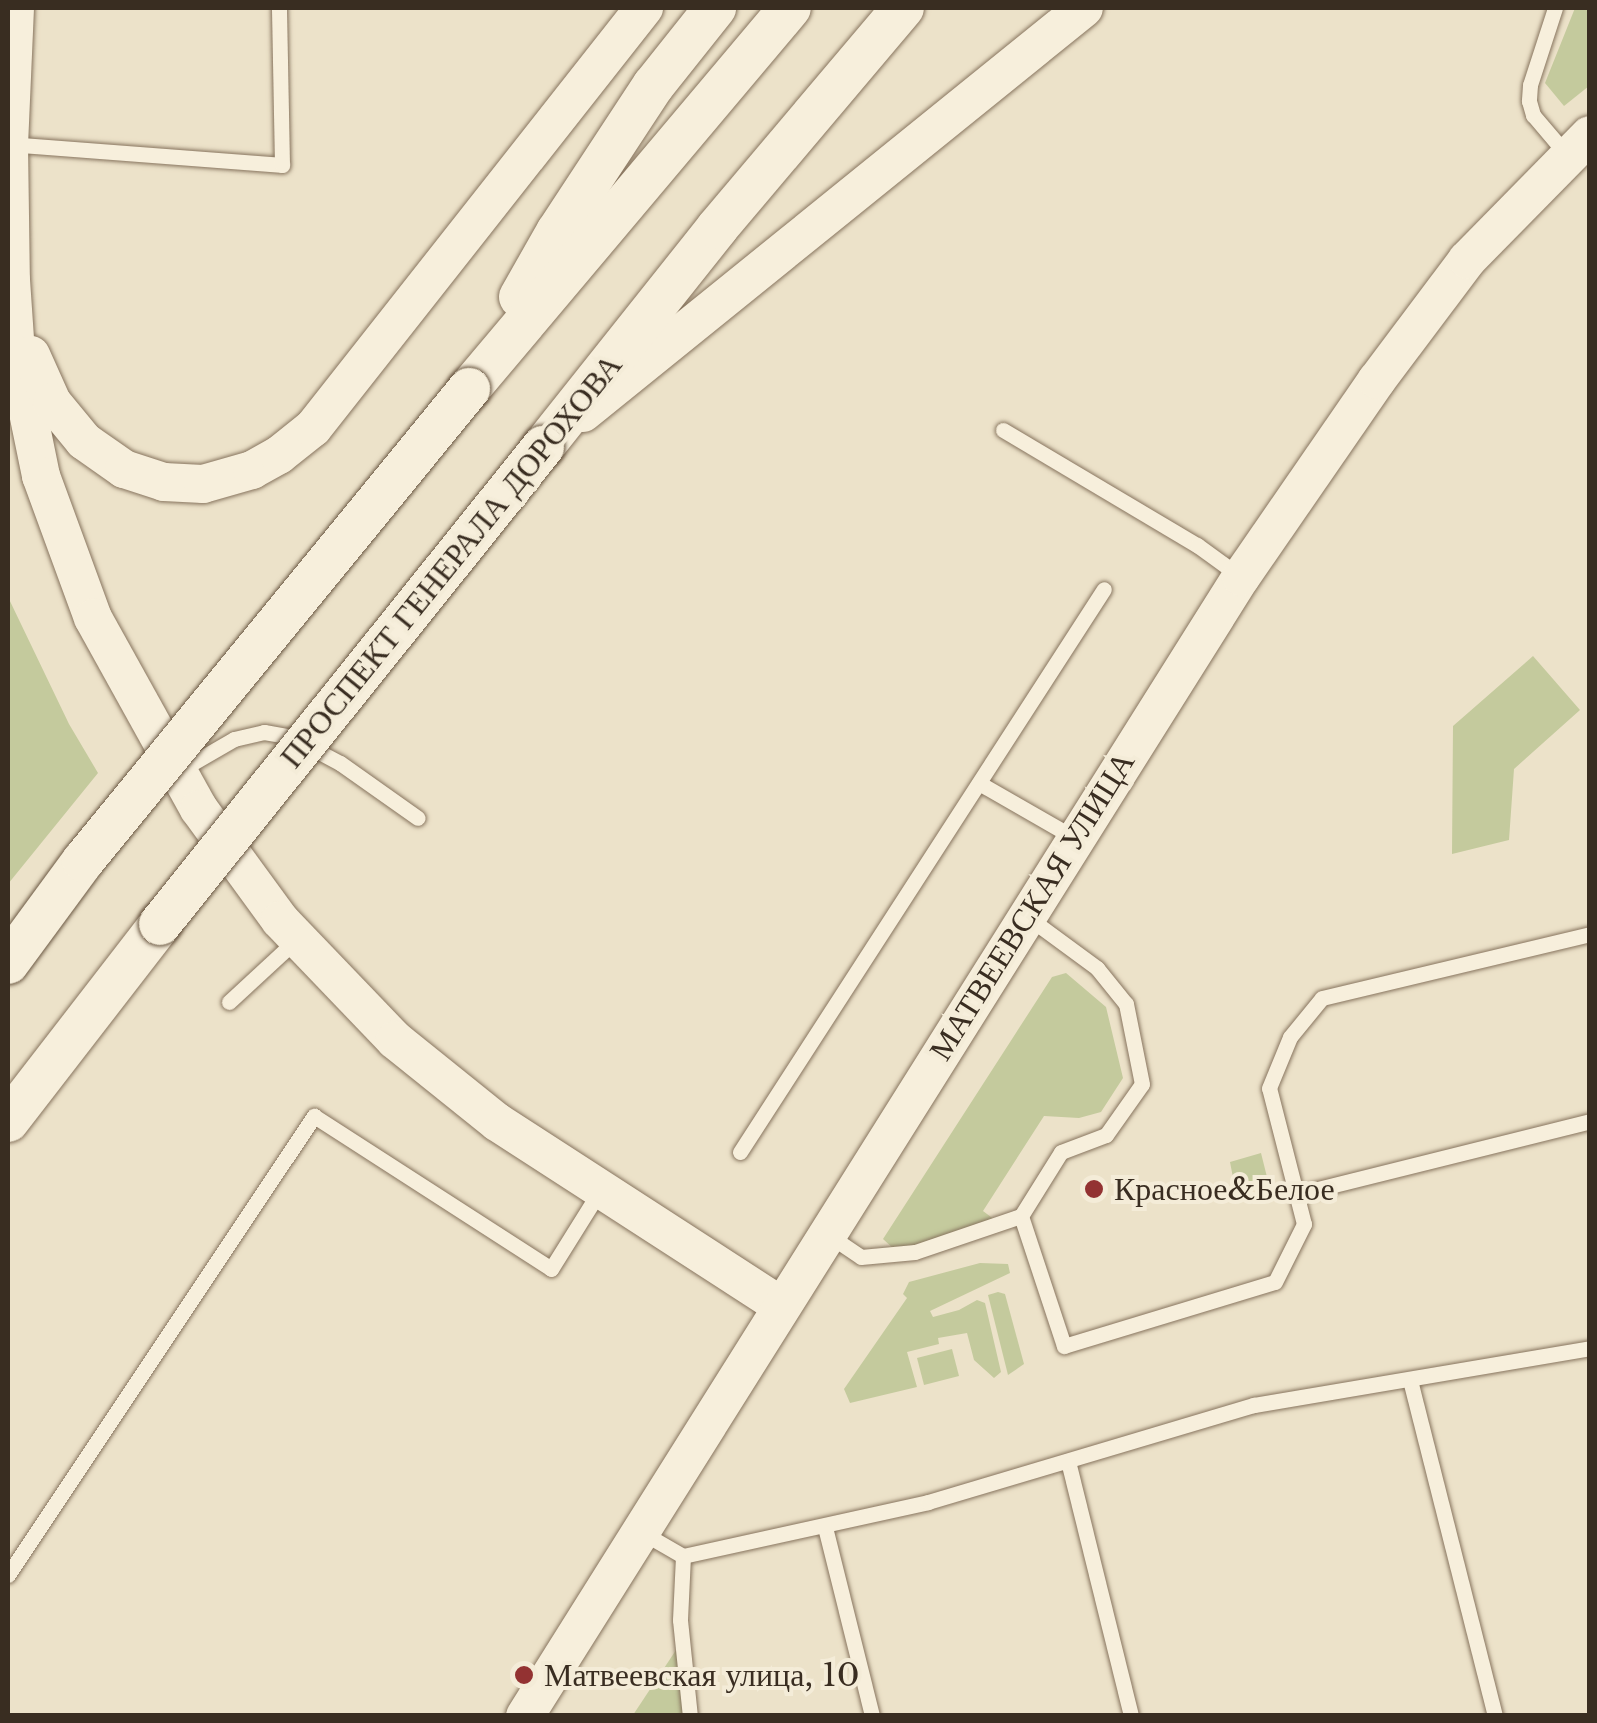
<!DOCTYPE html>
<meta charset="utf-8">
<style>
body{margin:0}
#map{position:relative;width:1597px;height:1723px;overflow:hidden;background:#ece2c9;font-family:"Libre Baskerville",serif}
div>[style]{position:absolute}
.green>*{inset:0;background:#c4ca9d}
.roads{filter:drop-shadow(0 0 2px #87745e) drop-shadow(0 0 2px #87745e)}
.service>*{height:15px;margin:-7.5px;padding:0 7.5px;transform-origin:7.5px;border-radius:7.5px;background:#f7efdc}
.tertiary>*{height:38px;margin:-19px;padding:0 19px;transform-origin:19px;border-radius:19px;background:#f7efdc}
.secondary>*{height:42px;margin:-21px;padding:0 21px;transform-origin:21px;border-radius:21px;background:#f7efdc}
.bridges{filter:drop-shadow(0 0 2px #695641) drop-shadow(0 0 2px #695641)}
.secondary-bridge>*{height:42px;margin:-21px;padding:0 21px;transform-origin:21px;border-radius:21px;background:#f7efdc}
.dots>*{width:28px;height:28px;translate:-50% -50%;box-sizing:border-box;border:5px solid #f4ecd8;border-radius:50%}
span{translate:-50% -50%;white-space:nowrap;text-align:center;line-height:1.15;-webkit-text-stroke:8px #f4ecd8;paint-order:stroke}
.street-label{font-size:32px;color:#392d21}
.poi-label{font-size:32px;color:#392d21}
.left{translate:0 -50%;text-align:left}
.frame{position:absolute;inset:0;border:10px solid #392d21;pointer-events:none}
</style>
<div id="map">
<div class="green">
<i style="clip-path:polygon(1575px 8px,1589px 8px,1589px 86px,1564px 106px,1545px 83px)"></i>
<i style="clip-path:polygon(8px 597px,69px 724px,98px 773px,8px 884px)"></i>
<i style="clip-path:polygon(1533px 656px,1580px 710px,1514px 769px,1509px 840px,1452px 854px,1453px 726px)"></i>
<i style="clip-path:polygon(1066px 973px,1106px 1007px,1123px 1078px,1101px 1112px,1079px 1118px,1044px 1116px,983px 1211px,999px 1223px,895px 1250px,883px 1239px,1052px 977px)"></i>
<i style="clip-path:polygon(1261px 1153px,1269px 1185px,1283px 1198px,1262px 1203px,1257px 1185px,1235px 1188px,1230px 1162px)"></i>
<i style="clip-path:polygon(980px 1263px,1008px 1264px,1010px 1273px,930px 1311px,933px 1317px,959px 1310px,977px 1300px,985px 1303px,1001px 1372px,994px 1378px,974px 1360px,967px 1333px,938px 1338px,939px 1344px,907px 1352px,917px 1387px,850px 1403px,844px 1389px,907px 1298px,903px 1294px,909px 1282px)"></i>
<i style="clip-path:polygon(998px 1292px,1005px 1294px,1024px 1364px,1008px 1375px,988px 1295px)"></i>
<i style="clip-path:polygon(952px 1349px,959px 1376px,924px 1385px,917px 1358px)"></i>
<i style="clip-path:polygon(682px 1641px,690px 1715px,633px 1715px)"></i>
</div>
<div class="roads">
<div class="service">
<i style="left:1555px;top:8px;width:81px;rotate:108deg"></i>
<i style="left:1530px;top:85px;width:16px;rotate:94deg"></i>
<i style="left:1529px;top:101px;width:15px;rotate:74deg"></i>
<i style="left:1533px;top:115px;width:52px;rotate:49.6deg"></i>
<i style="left:9px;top:144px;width:274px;rotate:4.4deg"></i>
<i style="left:282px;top:165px;width:157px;rotate:-91.1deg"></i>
<i style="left:1003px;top:430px;width:226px;rotate:30.7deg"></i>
<i style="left:1197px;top:545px;width:54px;rotate:36deg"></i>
<i style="left:177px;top:772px;width:66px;rotate:-30.1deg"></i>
<i style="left:234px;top:739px;width:31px;rotate:-13deg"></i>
<i style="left:264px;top:732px;width:27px;rotate:10deg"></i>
<i style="left:291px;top:737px;width:55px;rotate:28deg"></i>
<i style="left:340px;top:763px;width:95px;rotate:35.2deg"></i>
<i style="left:979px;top:783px;width:108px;rotate:29.9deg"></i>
<i style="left:229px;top:1002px;width:93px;rotate:-42.8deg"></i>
<i style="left:740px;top:1152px;width:670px;rotate:-57.12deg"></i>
<i style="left:1298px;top:1194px;width:301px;rotate:-14deg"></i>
<i style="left:1021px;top:1216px;width:137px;rotate:71.7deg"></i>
<i style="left:1064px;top:1346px;width:220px;rotate:-16.9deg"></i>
<i style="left:1275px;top:1282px;width:65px;rotate:-63.4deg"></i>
<i style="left:1304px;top:1224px;width:140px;rotate:-104.4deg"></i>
<i style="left:1269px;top:1088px;width:55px;rotate:-67.6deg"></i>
<i style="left:1290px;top:1037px;width:50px;rotate:-50.6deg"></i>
<i style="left:1322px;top:998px;width:276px;rotate:-13.4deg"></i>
<i style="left:830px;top:1236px;width:37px;rotate:34deg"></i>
<i style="left:861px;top:1257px;width:54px;rotate:-5.3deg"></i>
<i style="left:915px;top:1252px;width:112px;rotate:-18.8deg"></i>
<i style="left:1021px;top:1216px;width:75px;rotate:-58deg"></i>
<i style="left:1061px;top:1152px;width:48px;rotate:-20.7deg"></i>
<i style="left:1106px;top:1135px;width:62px;rotate:-54.8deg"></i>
<i style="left:1142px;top:1084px;width:82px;rotate:-101.3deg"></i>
<i style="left:1126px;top:1004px;width:46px;rotate:-128.9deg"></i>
<i style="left:1097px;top:968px;width:84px;rotate:-143.7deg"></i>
<i style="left:1410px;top:1380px;width:347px;rotate:75.8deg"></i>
<i style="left:1068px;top:1461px;width:263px;rotate:76.1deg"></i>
<i style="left:825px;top:1527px;width:195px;rotate:76deg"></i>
<i style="left:643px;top:1533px;width:46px;rotate:29.9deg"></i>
<i style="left:683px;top:1556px;width:251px;rotate:-12.4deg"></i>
<i style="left:928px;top:1502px;width:340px;rotate:-16.6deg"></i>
<i style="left:1254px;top:1405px;width:341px;rotate:-9.6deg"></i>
<i style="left:683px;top:1556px;width:64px;rotate:92.7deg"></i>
<i style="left:680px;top:1620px;width:97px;rotate:84.1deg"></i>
<i style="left:8px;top:1575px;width:552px;rotate:-56.31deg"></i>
<i style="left:314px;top:1116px;width:282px;rotate:32.8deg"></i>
<i style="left:551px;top:1269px;width:94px;rotate:-58deg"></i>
</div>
<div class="tertiary">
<i style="left:15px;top:8px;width:136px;rotate:92.5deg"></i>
<i style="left:9px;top:144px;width:136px;rotate:89.2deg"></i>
<i style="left:11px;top:280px;width:74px;rotate:86.1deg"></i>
<i style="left:16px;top:354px;width:125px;rotate:78.4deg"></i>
<i style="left:41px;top:476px;width:151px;rotate:69.9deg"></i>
<i style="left:93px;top:618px;width:218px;rotate:61deg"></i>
<i style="left:199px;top:809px;width:137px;rotate:53.9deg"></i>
<i style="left:280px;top:920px;width:166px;rotate:46.2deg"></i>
<i style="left:395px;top:1040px;width:131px;rotate:38.8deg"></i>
<i style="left:497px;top:1122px;width:338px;rotate:32.9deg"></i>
<i style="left:31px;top:355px;width:51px;rotate:65.9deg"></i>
<i style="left:52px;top:402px;width:50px;rotate:50.6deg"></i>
<i style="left:84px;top:441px;width:49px;rotate:35deg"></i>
<i style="left:124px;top:469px;width:42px;rotate:18deg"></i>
<i style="left:164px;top:482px;width:39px;rotate:3deg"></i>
<i style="left:203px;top:484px;width:51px;rotate:-15.9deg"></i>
<i style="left:252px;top:470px;width:31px;rotate:-29deg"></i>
<i style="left:279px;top:455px;width:43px;rotate:-38.5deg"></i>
<i style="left:313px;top:428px;width:535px;rotate:-51.76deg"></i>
<i style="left:583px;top:413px;width:644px;rotate:-38.95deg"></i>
<i style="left:525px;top:1716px;width:1345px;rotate:-57.85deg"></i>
<i style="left:1241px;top:577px;width:239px;rotate:-55.4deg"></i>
<i style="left:1377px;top:380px;width:150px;rotate:-53.1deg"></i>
<i style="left:1467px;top:260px;width:175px;rotate:-45.5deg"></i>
</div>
<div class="secondary">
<i style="left:520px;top:297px;width:75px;rotate:-60.4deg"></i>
<i style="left:557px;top:232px;width:175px;rotate:-56.7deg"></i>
<i style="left:653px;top:86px;width:100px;rotate:-51.5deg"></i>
<i style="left:469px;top:389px;width:498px;rotate:-49.9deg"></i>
<i style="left:543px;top:447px;width:280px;rotate:-51.5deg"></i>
<i style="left:717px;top:228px;width:288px;rotate:-49.8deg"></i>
<i style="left:8px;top:1121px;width:249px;rotate:-52.3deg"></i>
</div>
</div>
<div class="bridges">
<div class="secondary-bridge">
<i style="left:160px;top:924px;width:612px;rotate:-51.24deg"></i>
<i style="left:8px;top:963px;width:127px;rotate:-53.7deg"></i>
<i style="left:83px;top:861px;width:610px;rotate:-50.72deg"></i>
</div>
</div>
<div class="dots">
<i style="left:1094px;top:1189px;background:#933232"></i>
<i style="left:524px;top:1675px;background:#933232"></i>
</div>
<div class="street-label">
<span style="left:451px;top:561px;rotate:-51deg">ПРОСПЕКТ ГЕНЕРАЛА ДОРОХОВА</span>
<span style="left:1032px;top:906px;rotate:-58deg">МАТВЕЕВСКАЯ УЛИЦА</span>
</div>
<div class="poi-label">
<span class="left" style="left:1114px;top:1189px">Красное&amp;Белое</span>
<span class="left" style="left:544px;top:1675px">Матвеевская улица, 10</span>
</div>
<div class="frame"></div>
</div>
